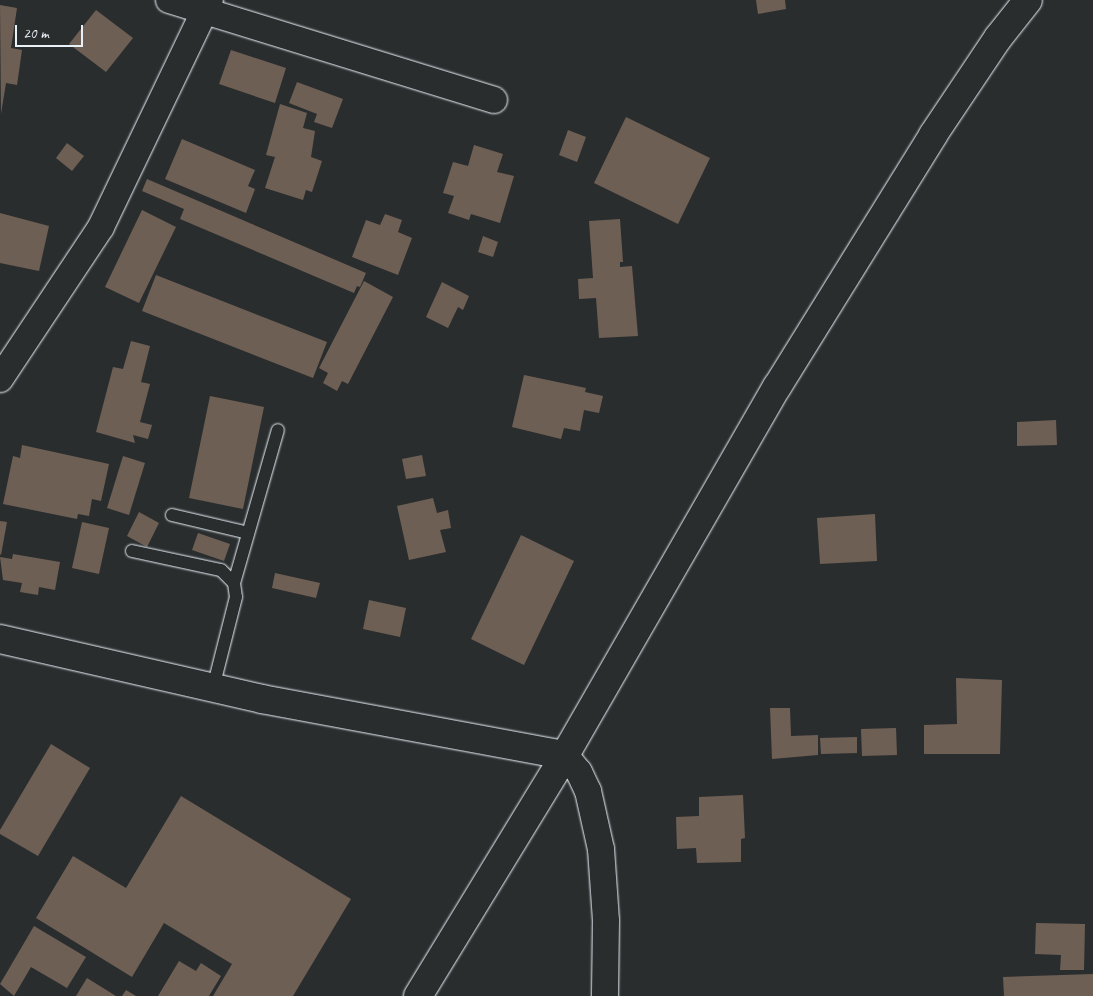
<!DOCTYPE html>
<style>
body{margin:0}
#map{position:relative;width:1093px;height:996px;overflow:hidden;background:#2a2d2e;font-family:Caveat,sans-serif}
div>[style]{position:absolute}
.building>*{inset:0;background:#6e5f55}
.roads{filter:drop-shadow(0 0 1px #e8f1f8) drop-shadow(0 0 1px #e8f1f8)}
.service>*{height:12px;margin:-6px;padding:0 6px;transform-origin:6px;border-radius:6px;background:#2a2d2e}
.minor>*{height:26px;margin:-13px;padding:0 13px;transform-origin:13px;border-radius:13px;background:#2a2d2e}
.tertiary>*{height:28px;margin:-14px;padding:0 14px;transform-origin:14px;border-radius:14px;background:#2a2d2e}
.primary>*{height:28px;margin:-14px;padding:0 14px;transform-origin:14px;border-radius:14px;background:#2a2d2e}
span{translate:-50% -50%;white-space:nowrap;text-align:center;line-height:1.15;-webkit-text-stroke:4px #2a2d2e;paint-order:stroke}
.scale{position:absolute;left:15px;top:25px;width:68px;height:22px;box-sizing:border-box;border:2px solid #e8f1f8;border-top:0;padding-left:6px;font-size:15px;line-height:18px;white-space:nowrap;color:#e8f1f8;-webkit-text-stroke:4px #2a2d2e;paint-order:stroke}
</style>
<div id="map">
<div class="building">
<i style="clip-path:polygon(756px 0,785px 0,786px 9px,758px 14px)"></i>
<i style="clip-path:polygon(0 5px,17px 8px,11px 48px,22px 50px,17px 85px,6px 83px,1px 114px)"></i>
<i style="clip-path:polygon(96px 10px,133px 38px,106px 72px,69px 44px)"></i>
<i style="clip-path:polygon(231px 50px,286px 68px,275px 103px,219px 84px)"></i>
<i style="clip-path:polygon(297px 82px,343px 99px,332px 128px,314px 122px,317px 114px,289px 103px)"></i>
<i style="clip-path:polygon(280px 104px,307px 113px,303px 128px,315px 131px,311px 157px,322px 161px,312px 192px,306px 190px,303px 200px,265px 188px,275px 157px,266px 155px)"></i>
<i style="clip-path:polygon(626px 117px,710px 158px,678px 224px,594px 183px)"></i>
<i style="clip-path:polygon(568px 130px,586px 137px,577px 162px,559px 155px)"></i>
<i style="clip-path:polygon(182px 139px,255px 170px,248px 186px,255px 189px,246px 213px,165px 179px)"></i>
<i style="clip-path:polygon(67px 143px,84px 156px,72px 171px,56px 158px)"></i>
<i style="clip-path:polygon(474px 145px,503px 154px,497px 172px,514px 176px,500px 223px,471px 214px,469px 220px,448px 213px,454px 196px,443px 193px,453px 162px,468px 166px)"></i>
<i style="clip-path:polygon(147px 179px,366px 273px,360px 287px,357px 286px,354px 293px,180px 219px,184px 209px,142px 191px)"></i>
<i style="clip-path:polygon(142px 210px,176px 227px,139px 303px,105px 287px)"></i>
<i style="clip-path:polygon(0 213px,49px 226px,39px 271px,0 263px)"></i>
<i style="clip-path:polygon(385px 214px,402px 220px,398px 232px,412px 238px,398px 275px,352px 257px,366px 220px,380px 225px)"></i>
<i style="clip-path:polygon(620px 219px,623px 262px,620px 262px,620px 267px,632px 266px,638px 336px,599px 338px,596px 298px,579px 299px,578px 279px,593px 278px,589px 221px)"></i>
<i style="clip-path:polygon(483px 236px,498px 242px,493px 257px,478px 252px)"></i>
<i style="clip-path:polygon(156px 275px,327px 342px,313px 378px,142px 311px)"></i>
<i style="clip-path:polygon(364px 281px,393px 297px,348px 384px,342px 381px,337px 391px,323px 383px,328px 373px,319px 368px)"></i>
<i style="clip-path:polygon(442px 282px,469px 296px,463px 310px,458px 307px,448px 328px,426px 317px)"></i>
<i style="clip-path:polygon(131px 341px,150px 346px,141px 382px,150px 384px,140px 422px,152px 425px,148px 439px,133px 435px,135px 443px,96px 432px,113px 367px,123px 369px)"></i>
<i style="clip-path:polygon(524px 375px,586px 388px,585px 392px,603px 396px,599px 413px,584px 410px,580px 431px,564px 428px,561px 439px,512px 427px)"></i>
<i style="clip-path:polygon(210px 396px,264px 407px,243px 509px,189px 498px)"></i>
<i style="clip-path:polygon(1056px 420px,1057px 445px,1017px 446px,1017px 422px)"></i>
<i style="clip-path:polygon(22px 445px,109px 464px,101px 501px,92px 499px,89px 516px,78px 514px,77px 519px,3px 504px,13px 456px,20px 458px)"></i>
<i style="clip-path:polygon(422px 455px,426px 476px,406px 479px,402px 459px)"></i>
<i style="clip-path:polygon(123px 456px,145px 463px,129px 515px,107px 508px)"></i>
<i style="clip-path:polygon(433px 498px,437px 513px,448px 510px,451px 528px,440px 530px,446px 552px,409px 560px,397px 506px)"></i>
<i style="clip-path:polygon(139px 512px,159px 523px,147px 547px,127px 536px)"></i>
<i style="clip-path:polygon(875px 514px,877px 561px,820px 564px,817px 518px)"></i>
<i style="clip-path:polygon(0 521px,7px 522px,1px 555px,0 554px)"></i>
<i style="clip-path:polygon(82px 522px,109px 528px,99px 574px,72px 568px)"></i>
<i style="clip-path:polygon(198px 533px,230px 544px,224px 561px,192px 550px)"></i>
<i style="clip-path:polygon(521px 535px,574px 561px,524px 665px,471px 639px)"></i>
<i style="clip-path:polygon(13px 554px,60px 562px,55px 590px,39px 587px,38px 595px,20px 592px,22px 583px,3px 580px,0 557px,12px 559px)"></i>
<i style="clip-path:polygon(275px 573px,320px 583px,316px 598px,272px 588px)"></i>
<i style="clip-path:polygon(369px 600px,406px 608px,400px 637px,363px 629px)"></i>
<i style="clip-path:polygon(956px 678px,1002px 680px,1000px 754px,924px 754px,924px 725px,957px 724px)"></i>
<i style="clip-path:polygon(770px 708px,790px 708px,791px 736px,818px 735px,818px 755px,772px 759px)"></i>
<i style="clip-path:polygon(896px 728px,897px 755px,862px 756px,861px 729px)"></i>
<i style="clip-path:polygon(857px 737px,857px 753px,821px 754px,820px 738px)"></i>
<i style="clip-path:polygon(51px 744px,90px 768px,38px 856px,0 834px,0 830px)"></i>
<i style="clip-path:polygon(743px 795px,745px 838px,741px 839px,741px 862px,697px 863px,696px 848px,677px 849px,676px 817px,699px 816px,699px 797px)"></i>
<i style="clip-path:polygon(181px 796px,351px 899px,293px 996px,213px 996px,232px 964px,164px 923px,132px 977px,36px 918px,73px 856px,126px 888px)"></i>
<i style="clip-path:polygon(1036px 923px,1085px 924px,1084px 970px,1060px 970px,1061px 955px,1035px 954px)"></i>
<i style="clip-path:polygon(34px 926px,86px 957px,67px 988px,31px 967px,14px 996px,0 984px)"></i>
<i style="clip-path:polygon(179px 961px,196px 971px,201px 963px,221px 976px,209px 996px,158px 996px)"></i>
<i style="clip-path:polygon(1093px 974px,1093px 996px,1004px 996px,1003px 977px)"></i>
<i style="clip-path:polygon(87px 978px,116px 996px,76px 996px)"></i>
<i style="clip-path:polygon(126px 990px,136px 996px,122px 996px)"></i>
</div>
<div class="roads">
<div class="service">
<i style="left:172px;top:515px;width:78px;rotate:13.3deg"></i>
<i style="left:132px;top:551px;width:91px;rotate:12.1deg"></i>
<i style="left:221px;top:570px;width:18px;rotate:45deg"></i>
<i style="left:234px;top:583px;width:14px;rotate:82deg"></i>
<i style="left:236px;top:597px;width:94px;rotate:104.2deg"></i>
<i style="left:234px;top:583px;width:159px;rotate:-74deg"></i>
</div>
<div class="minor">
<i style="left:169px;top:0;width:340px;rotate:17.1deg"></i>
<i style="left:0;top:379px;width:182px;rotate:-56.4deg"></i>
<i style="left:101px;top:227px;width:252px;rotate:-64.4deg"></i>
<i style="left:565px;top:755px;width:22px;rotate:51deg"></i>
<i style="left:579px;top:772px;width:21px;rotate:65deg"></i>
<i style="left:588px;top:791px;width:59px;rotate:77.4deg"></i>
<i style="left:601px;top:849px;width:72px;rotate:86deg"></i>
<i style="left:606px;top:921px;width:75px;rotate:90.8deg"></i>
</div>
<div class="tertiary">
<i style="left:0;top:639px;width:269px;rotate:12.9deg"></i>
<i style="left:262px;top:699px;width:308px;rotate:10.5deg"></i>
</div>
<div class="primary">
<i style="left:418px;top:996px;width:282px;rotate:-58.6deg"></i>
<i style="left:565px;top:755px;width:425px;rotate:-60.1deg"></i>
<i style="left:777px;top:387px;width:296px;rotate:-58.2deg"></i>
<i style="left:933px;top:135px;width:117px;rotate:-56.2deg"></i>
<i style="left:998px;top:38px;width:48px;rotate:-51.7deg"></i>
</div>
</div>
<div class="scale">20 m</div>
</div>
